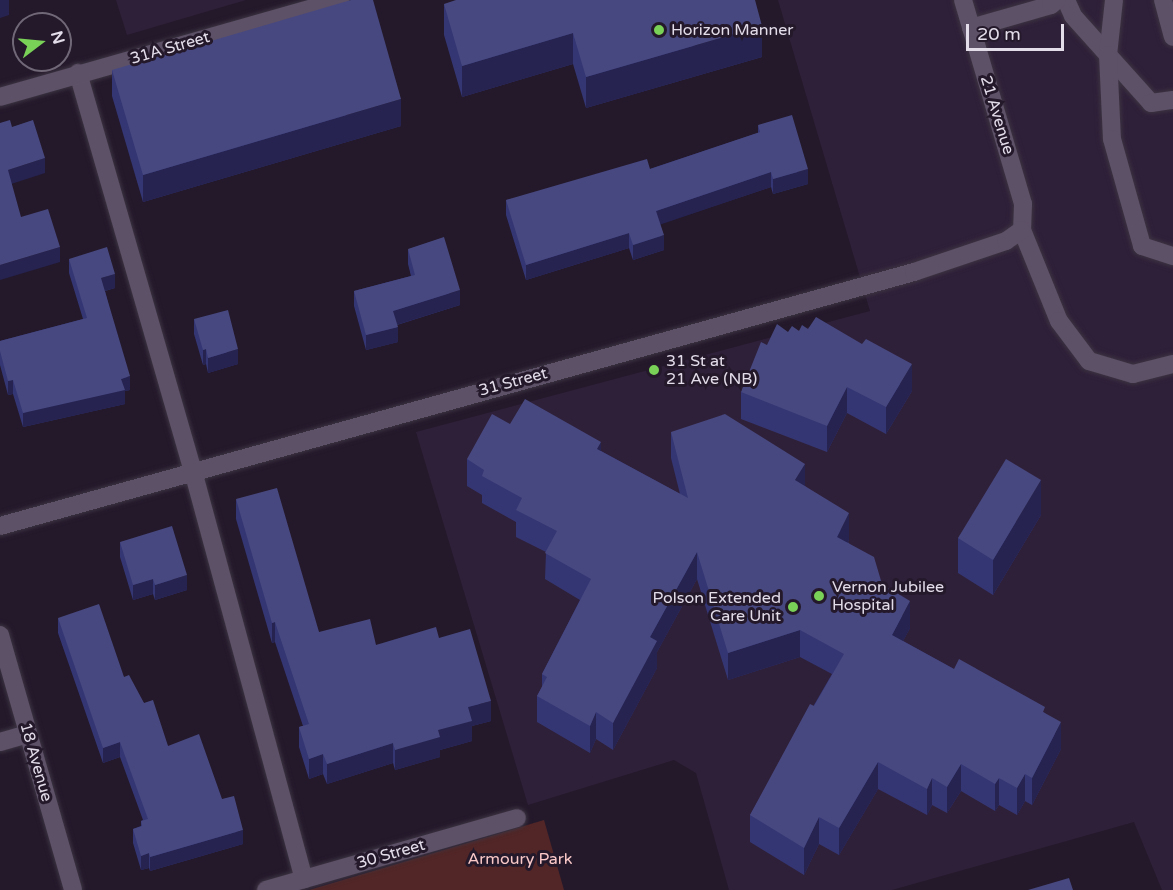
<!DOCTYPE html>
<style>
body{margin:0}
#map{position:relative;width:1173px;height:890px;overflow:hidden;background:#24192b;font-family:"Varela Round",sans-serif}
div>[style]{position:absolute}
.built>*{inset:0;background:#2f2039}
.green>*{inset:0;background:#522626}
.roads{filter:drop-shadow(0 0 2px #3c3442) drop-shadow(0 0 2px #3c3442)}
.minor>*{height:18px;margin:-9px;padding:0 9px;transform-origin:9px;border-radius:9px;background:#5d5167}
.wall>*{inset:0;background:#343673}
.shaded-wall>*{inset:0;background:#262351}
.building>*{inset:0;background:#474880}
.dots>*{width:16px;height:16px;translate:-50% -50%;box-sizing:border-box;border:3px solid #24192b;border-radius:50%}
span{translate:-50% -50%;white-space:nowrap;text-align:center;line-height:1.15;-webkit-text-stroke:6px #24192b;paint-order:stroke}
.poi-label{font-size:16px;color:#e3dce9}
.left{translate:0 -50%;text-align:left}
.right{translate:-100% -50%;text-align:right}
.street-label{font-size:16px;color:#e3dce9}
.park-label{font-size:16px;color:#fac9c8}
.north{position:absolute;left:12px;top:12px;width:60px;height:60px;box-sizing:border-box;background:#24192b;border:2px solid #706777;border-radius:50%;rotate:74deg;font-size:16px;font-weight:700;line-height:24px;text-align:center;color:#e3dce9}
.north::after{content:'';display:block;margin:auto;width:21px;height:27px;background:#79d157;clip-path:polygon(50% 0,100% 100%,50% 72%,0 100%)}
.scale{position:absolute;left:966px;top:24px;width:98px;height:27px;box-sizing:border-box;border:3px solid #e3dce9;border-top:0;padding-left:8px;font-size:18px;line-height:21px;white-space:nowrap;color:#e3dce9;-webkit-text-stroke:4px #24192b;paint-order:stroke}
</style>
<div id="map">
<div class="built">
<i style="clip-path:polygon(116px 0,246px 0,127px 35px)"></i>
<i style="clip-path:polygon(778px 0,1173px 0,1173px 890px,1162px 890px,1134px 822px,892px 890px,729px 890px,696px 773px,674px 760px,528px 805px,416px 432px,870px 311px)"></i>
</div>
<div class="green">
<i style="clip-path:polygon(544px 820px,564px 890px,309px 890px)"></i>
</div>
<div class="roads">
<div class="minor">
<i style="left:963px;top:0;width:213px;rotate:73.6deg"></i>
<i style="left:1023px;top:204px;width:26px;rotate:92deg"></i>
<i style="left:1022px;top:230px;width:98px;rotate:67.9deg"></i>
<i style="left:1059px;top:321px;width:50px;rotate:53.1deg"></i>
<i style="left:1089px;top:361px;width:46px;rotate:16.5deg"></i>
<i style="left:1133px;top:374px;width:41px;rotate:-14deg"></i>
<i style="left:1066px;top:0;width:17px;rotate:66deg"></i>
<i style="left:1073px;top:16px;width:117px;rotate:48.1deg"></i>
<i style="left:1151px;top:103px;width:22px;rotate:-8deg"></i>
<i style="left:1114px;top:0;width:55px;rotate:96.2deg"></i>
<i style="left:1108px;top:55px;width:84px;rotate:87.3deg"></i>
<i style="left:1112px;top:139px;width:111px;rotate:74.3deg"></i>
<i style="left:1142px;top:246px;width:33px;rotate:18deg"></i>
<i style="left:1163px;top:0;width:38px;rotate:75deg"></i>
<i style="left:971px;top:28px;width:83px;rotate:-16deg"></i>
<i style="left:1051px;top:5px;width:8px;rotate:-40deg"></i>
<i style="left:78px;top:73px;width:414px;rotate:73.9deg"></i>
<i style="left:193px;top:471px;width:423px;rotate:74.8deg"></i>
<i style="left:0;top:97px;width:354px;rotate:-15.9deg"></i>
<i style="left:0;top:526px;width:949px;rotate:-15.53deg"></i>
<i style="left:914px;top:272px;width:97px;rotate:-18.6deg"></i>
<i style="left:1006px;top:241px;width:19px;rotate:-35deg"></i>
<i style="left:0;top:635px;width:265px;rotate:74deg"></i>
<i style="left:0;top:742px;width:29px;rotate:-16deg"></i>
<i style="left:266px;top:890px;width:261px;rotate:-16deg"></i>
</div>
</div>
<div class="wall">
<i style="clip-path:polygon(444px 4px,762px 57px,586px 108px,573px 64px,462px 97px,444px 35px)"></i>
<i style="clip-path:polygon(112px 70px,401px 126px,143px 202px,112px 96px)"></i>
<i style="clip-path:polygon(758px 125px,808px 184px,773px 194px,771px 187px,660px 224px,664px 250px,633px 260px,629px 248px,526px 280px,506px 215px,506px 200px,650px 169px,758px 133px)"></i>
<i style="clip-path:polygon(408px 249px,460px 305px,397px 325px,398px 342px,366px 350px,354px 306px,354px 291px,411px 276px,408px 264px)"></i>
<i style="clip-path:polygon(69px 259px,115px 288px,105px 291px,130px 390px,125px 391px,125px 404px,23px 427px,13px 394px,8px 395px,0 365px,0 341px,83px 319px,69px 273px)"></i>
<i style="clip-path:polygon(194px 319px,238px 364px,208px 373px,206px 364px,203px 365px,194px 334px)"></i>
<i style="clip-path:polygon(808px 329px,912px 391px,886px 434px,847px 413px,827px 452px,741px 419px,741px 392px,767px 345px,788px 332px,799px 331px)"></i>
<i style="clip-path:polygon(671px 432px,805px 486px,849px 540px,848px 542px,882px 584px,910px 628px,903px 641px,954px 669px,1045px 713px,1061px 749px,1032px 805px,1025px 801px,1017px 815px,999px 805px,995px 811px,961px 791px,947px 813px,932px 805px,927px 815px,878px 789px,839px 855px,819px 844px,804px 875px,750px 842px,750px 815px,832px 674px,800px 657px,728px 680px,697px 579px,657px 652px,657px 668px,613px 750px,596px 739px,590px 753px,537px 722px,537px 696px,542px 687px,542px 674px,580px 600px,545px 579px,546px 552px,516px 537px,516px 522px,482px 503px,482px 495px,467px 486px,467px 459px,601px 451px,680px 494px,671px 458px)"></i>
<i style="clip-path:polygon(236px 499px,319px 632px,376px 645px,439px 638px,491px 721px,472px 726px,472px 741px,440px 750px,440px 757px,395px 770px,393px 763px,327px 784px,323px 774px,309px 779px,299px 747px,299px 727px,303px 726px,275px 642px,272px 643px,236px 519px)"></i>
<i style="clip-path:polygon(1041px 515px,993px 595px,958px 573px,958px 538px)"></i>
<i style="clip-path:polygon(120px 542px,187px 590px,155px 600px,153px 594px,133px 600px,120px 557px)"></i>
<i style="clip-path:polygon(58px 618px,124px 677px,144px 703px,168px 746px,222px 799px,243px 844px,150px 871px,149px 868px,141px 870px,133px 843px,133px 829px,141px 826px,141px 821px,143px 820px,120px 757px,103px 763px,58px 633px)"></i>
</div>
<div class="shaded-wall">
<i style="clip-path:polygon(0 0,9px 0,9px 15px,0 18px)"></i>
<i style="clip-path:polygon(762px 26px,762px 57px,586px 108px,586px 77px)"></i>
<i style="clip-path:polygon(573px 33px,573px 64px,462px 97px,462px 66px)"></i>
<i style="clip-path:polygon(401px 99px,401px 126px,143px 202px,143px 175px)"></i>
<i style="clip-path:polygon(45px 158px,45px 173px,8px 185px,8px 170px)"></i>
<i style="clip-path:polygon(808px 169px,808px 184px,773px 194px,773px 179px)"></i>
<i style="clip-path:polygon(771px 172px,771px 187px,656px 226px,656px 211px)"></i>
<i style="clip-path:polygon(629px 233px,629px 248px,526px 280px,526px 265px)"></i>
<i style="clip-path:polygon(664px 235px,664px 250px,633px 260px,633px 245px)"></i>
<i style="clip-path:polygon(60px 247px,60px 262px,0 280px,0 265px)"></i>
<i style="clip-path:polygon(115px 274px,115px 288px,101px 292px,101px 278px)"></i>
<i style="clip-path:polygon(460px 290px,460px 305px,393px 326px,393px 311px)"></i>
<i style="clip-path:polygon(398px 327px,398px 342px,366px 350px,366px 335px)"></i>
<i style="clip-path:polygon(206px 349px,206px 364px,203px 365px,203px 350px)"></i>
<i style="clip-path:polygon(238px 349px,238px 364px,208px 373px,208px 358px)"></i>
<i style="clip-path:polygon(912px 364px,912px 391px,886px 434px,886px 407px)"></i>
<i style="clip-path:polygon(130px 376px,130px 390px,125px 391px,125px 404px,23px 427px,23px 413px)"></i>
<i style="clip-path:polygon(13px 380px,13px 394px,8px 395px,8px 381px)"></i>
<i style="clip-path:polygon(847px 387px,847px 413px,827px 452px,827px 426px)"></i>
<i style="clip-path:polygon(601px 442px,601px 469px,597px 449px)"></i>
<i style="clip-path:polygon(805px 464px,805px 491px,795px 480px)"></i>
<i style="clip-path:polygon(1041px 480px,1041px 515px,993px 595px,993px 560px)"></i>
<i style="clip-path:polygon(849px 513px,849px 540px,837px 564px,837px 537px)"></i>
<i style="clip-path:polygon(697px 552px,697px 579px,657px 652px,657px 668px,613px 750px,613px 723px,650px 637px)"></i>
<i style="clip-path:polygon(187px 575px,187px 590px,155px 600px,155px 585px)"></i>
<i style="clip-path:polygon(153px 579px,153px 594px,133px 600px,133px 585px)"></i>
<i style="clip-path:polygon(910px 601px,910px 628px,892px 662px,892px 635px)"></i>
<i style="clip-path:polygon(275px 622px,275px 642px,272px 643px,272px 623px)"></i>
<i style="clip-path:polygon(800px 630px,800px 657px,728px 680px,728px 653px)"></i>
<i style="clip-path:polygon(491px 701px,491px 721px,472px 726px,472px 741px,440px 750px,440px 757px,395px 770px,395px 750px,438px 730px,468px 707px)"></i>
<i style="clip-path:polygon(596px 712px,596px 739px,590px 753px,590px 726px)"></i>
<i style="clip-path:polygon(1061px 722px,1061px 749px,1032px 805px,1032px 778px)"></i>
<i style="clip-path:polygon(120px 742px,120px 757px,103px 763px,103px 748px)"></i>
<i style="clip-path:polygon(393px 743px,393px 763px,327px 784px,327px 764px)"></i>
<i style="clip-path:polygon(323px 754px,323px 774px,309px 779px,309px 759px)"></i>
<i style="clip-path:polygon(878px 762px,878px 789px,839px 855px,839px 828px)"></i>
<i style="clip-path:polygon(961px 764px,961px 791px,947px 813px,947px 787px)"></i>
<i style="clip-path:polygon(1025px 774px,1025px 801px,1017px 815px,1017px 788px)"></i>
<i style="clip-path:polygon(932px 778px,932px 805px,927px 815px,927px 789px)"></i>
<i style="clip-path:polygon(999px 778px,999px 805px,995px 811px,995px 784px)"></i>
<i style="clip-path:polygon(819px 817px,819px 844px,804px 875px,804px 848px)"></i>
<i style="clip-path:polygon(243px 830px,243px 844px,150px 871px,150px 857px)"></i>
<i style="clip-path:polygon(149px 853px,149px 868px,141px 870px,141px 856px)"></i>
</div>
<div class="building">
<i style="clip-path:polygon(351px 0,373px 0,401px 99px,143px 175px,112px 70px)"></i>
<i style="clip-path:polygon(456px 0,755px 0,762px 26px,586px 77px,573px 33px,462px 66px,444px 4px)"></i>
<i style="clip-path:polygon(792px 115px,808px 169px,773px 179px,771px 172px,656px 211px,664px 235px,633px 245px,629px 233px,526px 265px,506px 200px,647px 159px,650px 169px,760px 132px,758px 125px)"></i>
<i style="clip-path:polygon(10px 120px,12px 127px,33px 120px,45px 158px,8px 170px,21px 217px,48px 209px,60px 247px,0 265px,0 123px)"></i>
<i style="clip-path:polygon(444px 237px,460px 290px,393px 311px,398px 327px,366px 335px,354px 291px,415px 275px,408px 249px)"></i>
<i style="clip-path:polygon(107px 247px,115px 274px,101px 278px,130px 376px,121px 379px,125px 390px,23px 413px,13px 380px,8px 381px,0 351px,0 341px,87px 318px,69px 259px)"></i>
<i style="clip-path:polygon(228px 310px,238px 349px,208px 358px,206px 349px,203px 350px,194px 319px)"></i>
<i style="clip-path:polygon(816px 317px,862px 344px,866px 339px,912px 364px,886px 407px,847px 387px,827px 426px,741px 392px,761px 342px,767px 345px,777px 324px,788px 332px,792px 326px,799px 331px,802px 325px,808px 329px)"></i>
<i style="clip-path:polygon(525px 399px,601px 442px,597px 449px,688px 498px,671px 432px,725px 414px,805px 464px,795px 480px,849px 513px,837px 537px,874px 557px,882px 584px,910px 601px,892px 635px,954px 669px,959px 659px,1045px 707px,1043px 712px,1061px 722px,1032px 778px,1025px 774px,1017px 788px,999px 778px,995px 784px,961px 764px,947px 787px,932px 778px,927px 789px,878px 762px,839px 828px,819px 817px,804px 848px,750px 815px,810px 704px,814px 706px,844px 654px,800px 630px,728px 653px,697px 552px,650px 637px,657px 641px,613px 723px,596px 712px,590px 726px,537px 696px,547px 677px,542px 674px,591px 579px,545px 553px,557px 531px,516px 510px,522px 498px,482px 476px,484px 470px,467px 459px,492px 414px,510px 424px)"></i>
<i style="clip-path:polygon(1006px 459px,1041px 480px,993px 560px,958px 538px)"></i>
<i style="clip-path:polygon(277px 488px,319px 632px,370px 619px,376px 645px,436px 627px,439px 638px,470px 629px,491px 701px,468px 707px,472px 721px,438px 730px,440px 737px,395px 750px,393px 743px,327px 764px,323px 754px,309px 759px,299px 727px,309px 724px,275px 622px,272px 623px,236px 499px)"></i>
<i style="clip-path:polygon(172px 526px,187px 575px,155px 585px,153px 579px,133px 585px,120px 542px)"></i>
<i style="clip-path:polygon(99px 604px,124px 677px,129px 675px,144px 703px,153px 700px,168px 746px,199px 734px,222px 799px,234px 796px,243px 830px,150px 857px,149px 853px,141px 856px,133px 829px,142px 826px,141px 821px,148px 819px,120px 742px,103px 748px,58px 618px)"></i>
<i style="clip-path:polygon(1069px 878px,1073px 890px,1028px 890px)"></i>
</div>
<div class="dots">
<i style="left:659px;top:30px;background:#79d157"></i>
<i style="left:654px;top:370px;background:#79d157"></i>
<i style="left:819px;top:596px;background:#79d157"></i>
<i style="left:793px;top:607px;background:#79d157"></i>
</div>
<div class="poi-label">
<span class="left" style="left:671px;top:30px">Horizon Manner</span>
<span class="left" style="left:666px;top:370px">31 St at<br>21 Ave (NB)</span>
<span class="left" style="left:832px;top:596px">Vernon Jubilee<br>Hospital</span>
<span class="right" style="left:781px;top:607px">Polson Extended<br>Care Unit</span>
</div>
<div class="street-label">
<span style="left:170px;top:48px;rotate:-16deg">31A Street</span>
<span style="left:997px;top:115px;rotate:73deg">21 Avenue</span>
<span style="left:513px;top:382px;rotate:-15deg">31 Street</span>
<span style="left:36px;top:762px;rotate:74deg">18 Avenue</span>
<span style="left:391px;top:854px;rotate:-16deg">30 Street</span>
</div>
<div class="park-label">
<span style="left:520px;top:859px">Armoury Park</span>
</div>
<div class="north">N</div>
<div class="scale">20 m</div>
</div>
